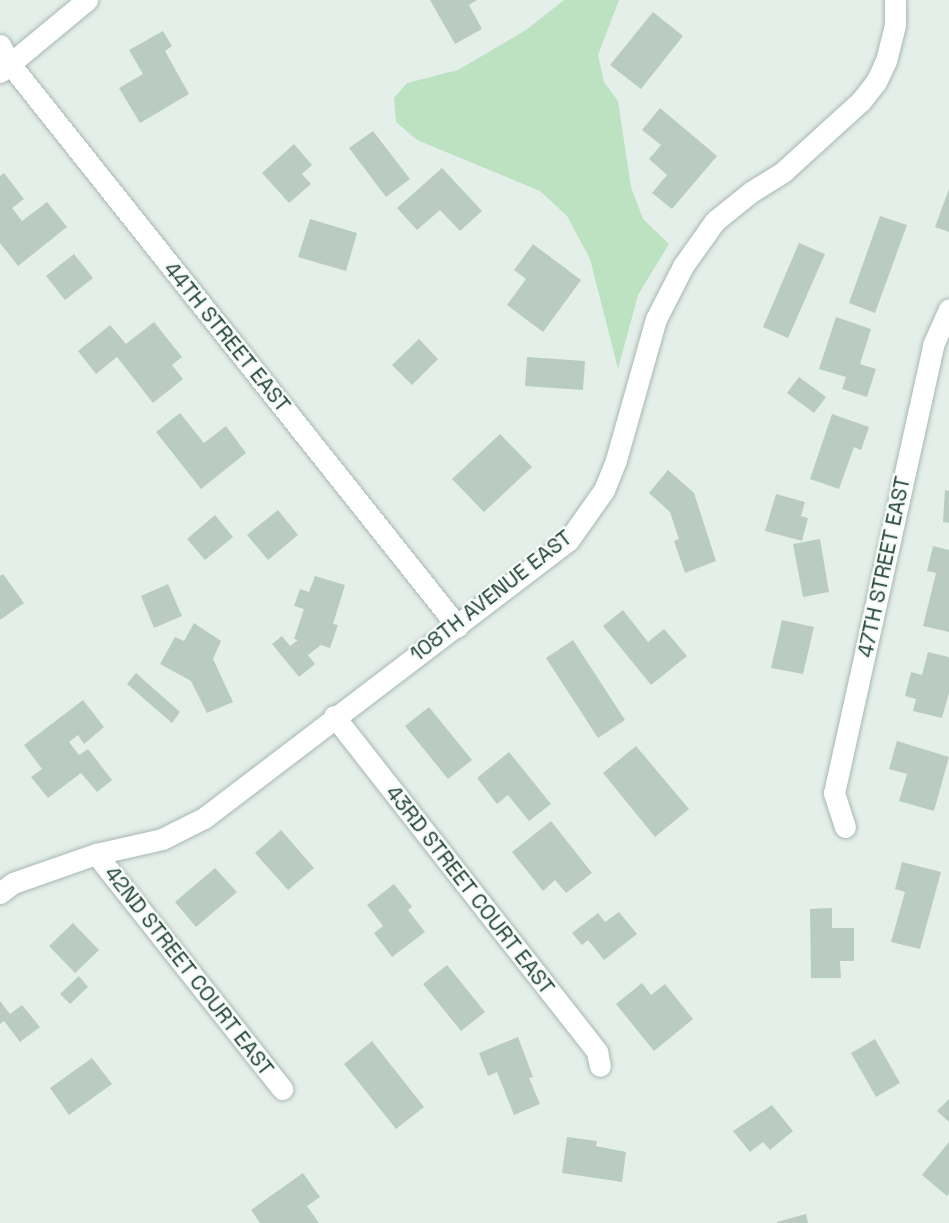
<!DOCTYPE html>
<style>
body{margin:0}
#map{position:relative;width:949px;height:1223px;overflow:hidden;background:#e5efea;font-family:"Space Grotesk",sans-serif}
div>[style]{position:absolute}
.green>*{inset:0;background:#bce2c2}
.building>*{inset:0;background:#bacbc2}
.roads{filter:drop-shadow(0 0 2px #a7b8b1) drop-shadow(0 0 2px #a7b8b1)}
.minor>*{height:21px;margin:-10.5px;padding:0 10.5px;transform-origin:10.5px;border-radius:10.5px;background:#fff}
span{translate:-50% -50%;white-space:nowrap;text-align:center;line-height:1.15;-webkit-text-stroke:5px #f6fbf8;paint-order:stroke}
.street-label{font-size:21px;color:#224437}
</style>
<div id="map">
<div class="green">
<i style="clip-path:polygon(564px 0,619px 0,598px 55px,604px 82px,618px 101px,631px 187px,643px 219px,669px 244px,638px 295px,618px 369px,590px 259px,567px 216px,540px 191px,417px 140px,396px 122px,394px 98px,407px 83px,458px 70px,526px 30px)"></i>
</div>
<div class="building">
<i style="clip-path:polygon(430px 0,477px 0,469px 5px,482px 29px,455px 44px)"></i>
<i style="clip-path:polygon(653px 12px,683px 36px,641px 89px,610px 65px)"></i>
<i style="clip-path:polygon(163px 31px,172px 46px,165px 51px,189px 94px,140px 123px,119px 88px,143px 74px,129px 50px)"></i>
<i style="clip-path:polygon(660px 108px,717px 156px,672px 209px,652px 193px,667px 175px,649px 159px,661px 145px,642px 130px)"></i>
<i style="clip-path:polygon(373px 131px,410px 179px,386px 197px,349px 148px)"></i>
<i style="clip-path:polygon(294px 144px,312px 165px,302px 174px,311px 184px,289px 203px,262px 173px)"></i>
<i style="clip-path:polygon(442px 168px,482px 211px,460px 231px,440px 210px,417px 230px,397px 208px)"></i>
<i style="clip-path:polygon(4px 173px,24px 199px,12px 208px,22px 221px,47px 202px,67px 227px,18px 266px,0 243px,0 176px)"></i>
<i style="clip-path:polygon(949px 189px,949px 232px,935px 227px)"></i>
<i style="clip-path:polygon(880px 216px,907px 225px,875px 313px,849px 303px)"></i>
<i style="clip-path:polygon(310px 219px,357px 233px,346px 271px,298px 257px)"></i>
<i style="clip-path:polygon(799px 243px,825px 254px,788px 338px,763px 327px)"></i>
<i style="clip-path:polygon(533px 244px,581px 280px,543px 332px,507px 305px,526px 279px,514px 270px)"></i>
<i style="clip-path:polygon(74px 254px,93px 278px,65px 300px,46px 276px)"></i>
<i style="clip-path:polygon(836px 317px,871px 329px,860px 364px,876px 369px,867px 397px,842px 389px,846px 377px,819px 369px)"></i>
<i style="clip-path:polygon(154px 322px,182px 357px,172px 365px,183px 379px,153px 403px,117px 357px,96px 374px,78px 351px,110px 325px,126px 344px)"></i>
<i style="clip-path:polygon(419px 339px,438px 359px,412px 385px,392px 365px)"></i>
<i style="clip-path:polygon(527px 357px,585px 361px,583px 390px,525px 386px)"></i>
<i style="clip-path:polygon(799px 377px,826px 397px,814px 413px,787px 393px)"></i>
<i style="clip-path:polygon(180px 413px,204px 443px,226px 426px,246px 453px,201px 489px,156px 432px)"></i>
<i style="clip-path:polygon(832px 414px,869px 427px,861px 450px,854px 447px,839px 489px,810px 479px)"></i>
<i style="clip-path:polygon(500px 434px,532px 467px,484px 512px,452px 479px)"></i>
<i style="clip-path:polygon(668px 470px,694px 493px,716px 561px,685px 573px,674px 541px,679px 539px,670px 512px,649px 493px)"></i>
<i style="clip-path:polygon(945px 490px,949px 491px,949px 523px,943px 522px)"></i>
<i style="clip-path:polygon(776px 494px,805px 502px,801px 516px,808px 518px,802px 541px,765px 531px)"></i>
<i style="clip-path:polygon(278px 510px,298px 535px,268px 560px,247px 535px)"></i>
<i style="clip-path:polygon(215px 515px,233px 537px,205px 560px,187px 539px)"></i>
<i style="clip-path:polygon(820px 539px,829px 592px,803px 597px,793px 544px)"></i>
<i style="clip-path:polygon(933px 546px,949px 550px,949px 632px,923px 626px,936px 573px,927px 571px)"></i>
<i style="clip-path:polygon(3px 574px,24px 603px,0 620px,0 576px)"></i>
<i style="clip-path:polygon(315px 576px,345px 585px,333px 624px,338px 625px,330px 648px,321px 645px,308px 655px,315px 664px,299px 677px,272px 644px,282px 636px,290px 646px,298px 640px,294px 639px,304px 609px,294px 606px,300px 589px,309px 592px)"></i>
<i style="clip-path:polygon(168px 584px,182px 616px,154px 628px,141px 596px)"></i>
<i style="clip-path:polygon(623px 610px,648px 642px,664px 629px,687px 656px,651px 685px,603px 626px)"></i>
<i style="clip-path:polygon(782px 620px,814px 627px,803px 674px,771px 668px)"></i>
<i style="clip-path:polygon(194px 623px,221px 641px,213px 659px,233px 702px,207px 713px,191px 681px,160px 664px,175px 637px,184px 641px)"></i>
<i style="clip-path:polygon(573px 640px,625px 720px,598px 738px,546px 658px)"></i>
<i style="clip-path:polygon(928px 652px,949px 657px,949px 693px,942px 718px,913px 711px,916px 699px,905px 696px,911px 672px,922px 675px)"></i>
<i style="clip-path:polygon(136px 673px,180px 712px,172px 723px,127px 684px)"></i>
<i style="clip-path:polygon(83px 700px,104px 727px,84px 744px,78px 735px,69px 742px,79px 755px,88px 749px,112px 780px,97px 792px,81px 773px,48px 798px,31px 777px,42px 769px,24px 745px)"></i>
<i style="clip-path:polygon(429px 707px,472px 760px,448px 779px,405px 726px)"></i>
<i style="clip-path:polygon(897px 741px,949px 757px,934px 811px,899px 801px,907px 774px,889px 769px)"></i>
<i style="clip-path:polygon(636px 746px,689px 809px,655px 837px,603px 773px)"></i>
<i style="clip-path:polygon(509px 752px,551px 804px,529px 821px,508px 795px,497px 804px,477px 778px)"></i>
<i style="clip-path:polygon(551px 821px,592px 873px,566px 893px,555px 880px,543px 891px,512px 852px)"></i>
<i style="clip-path:polygon(281px 830px,314px 868px,288px 890px,255px 853px)"></i>
<i style="clip-path:polygon(902px 862px,941px 872px,920px 949px,891px 942px,905px 892px,895px 889px)"></i>
<i style="clip-path:polygon(215px 868px,237px 892px,196px 927px,175px 902px)"></i>
<i style="clip-path:polygon(394px 884px,412px 907px,408px 910px,425px 932px,392px 957px,374px 933px,383px 926px,367px 905px)"></i>
<i style="clip-path:polygon(832px 908px,832px 928px,854px 928px,854px 961px,840px 961px,841px 978px,811px 978px,810px 909px)"></i>
<i style="clip-path:polygon(619px 912px,637px 934px,604px 960px,588px 940px,582px 945px,572px 933px,598px 913px,605px 922px)"></i>
<i style="clip-path:polygon(73px 923px,99px 950px,75px 973px,49px 946px)"></i>
<i style="clip-path:polygon(447px 965px,485px 1012px,461px 1031px,423px 984px)"></i>
<i style="clip-path:polygon(79px 976px,88px 987px,70px 1004px,60px 994px)"></i>
<i style="clip-path:polygon(642px 983px,651px 995px,665px 984px,693px 1019px,654px 1051px,616px 1004px)"></i>
<i style="clip-path:polygon(0 1001px,10px 1014px,22px 1005px,40px 1027px,20px 1042px,4px 1021px,0 1024px)"></i>
<i style="clip-path:polygon(518px 1037px,533px 1077px,529px 1078px,540px 1104px,514px 1115px,497px 1072px,488px 1076px,479px 1053px)"></i>
<i style="clip-path:polygon(875px 1039px,900px 1083px,876px 1097px,851px 1053px)"></i>
<i style="clip-path:polygon(372px 1041px,424px 1107px,396px 1129px,344px 1064px)"></i>
<i style="clip-path:polygon(92px 1058px,112px 1084px,69px 1115px,50px 1088px)"></i>
<i style="clip-path:polygon(949px 1099px,949px 1122px,937px 1111px)"></i>
<i style="clip-path:polygon(772px 1105px,793px 1131px,770px 1150px,763px 1142px,750px 1152px,733px 1131px)"></i>
<i style="clip-path:polygon(567px 1137px,597px 1141px,596px 1146px,626px 1152px,622px 1182px,562px 1173px)"></i>
<i style="clip-path:polygon(949px 1142px,949px 1193px,947px 1196px,922px 1175px)"></i>
<i style="clip-path:polygon(303px 1173px,320px 1197px,307px 1206px,319px 1223px,260px 1223px,251px 1210px)"></i>
<i style="clip-path:polygon(806px 1214px,808px 1223px,777px 1223px,777px 1222px)"></i>
</div>
<div class="roads">
<div class="minor">
<i style="left:0;top:45px;width:21px;rotate:62deg"></i>
<i style="left:10px;top:64px;width:719px;rotate:51.49deg"></i>
<i style="left:0;top:72px;width:113px;rotate:-39.6deg"></i>
<i style="left:334px;top:716px;width:427px;rotate:51.9deg"></i>
<i style="left:597px;top:1052px;width:14px;rotate:78deg"></i>
<i style="left:845px;top:827px;width:36px;rotate:-108deg"></i>
<i style="left:834px;top:793px;width:459px;rotate:-77.5deg"></i>
<i style="left:933px;top:345px;width:39px;rotate:-66deg"></i>
<i style="left:96px;top:854px;width:300px;rotate:51.6deg"></i>
<i style="left:0;top:893px;width:16px;rotate:-38deg"></i>
<i style="left:13px;top:883px;width:88px;rotate:-19.3deg"></i>
<i style="left:96px;top:854px;width:68px;rotate:-12.8deg"></i>
<i style="left:162px;top:839px;width:47px;rotate:-26.6deg"></i>
<i style="left:204px;top:818px;width:457px;rotate:-37.3deg"></i>
<i style="left:568px;top:541px;width:62px;rotate:-54.8deg"></i>
<i style="left:604px;top:490px;width:32px;rotate:-68deg"></i>
<i style="left:616px;top:460px;width:147px;rotate:-74.2deg"></i>
<i style="left:656px;top:319px;width:59px;rotate:-63deg"></i>
<i style="left:683px;top:266px;width:55px;rotate:-54.6deg"></i>
<i style="left:715px;top:221px;width:46px;rotate:-38.9deg"></i>
<i style="left:751px;top:192px;width:39px;rotate:-32deg"></i>
<i style="left:784px;top:171px;width:104px;rotate:-42.3deg"></i>
<i style="left:861px;top:101px;width:24px;rotate:-52deg"></i>
<i style="left:876px;top:82px;width:23px;rotate:-65deg"></i>
<i style="left:886px;top:61px;width:38px;rotate:-76deg"></i>
<i style="left:895px;top:24px;width:24px;rotate:-90deg"></i>
</div>
</div>
<div class="street-label">
<span style="left:227px;top:337px;rotate:51deg">44TH STREET EAST</span>
<span style="left:884px;top:567px;rotate:-78deg">47TH STREET EAST</span>
<span style="left:491px;top:596px;rotate:-38deg">108TH AVENUE EAST</span>
<span style="left:470px;top:890px;rotate:52deg">43RD STREET COURT EAST</span>
<span style="left:189px;top:971px;rotate:52deg">42ND STREET COURT EAST</span>
</div>
</div>
